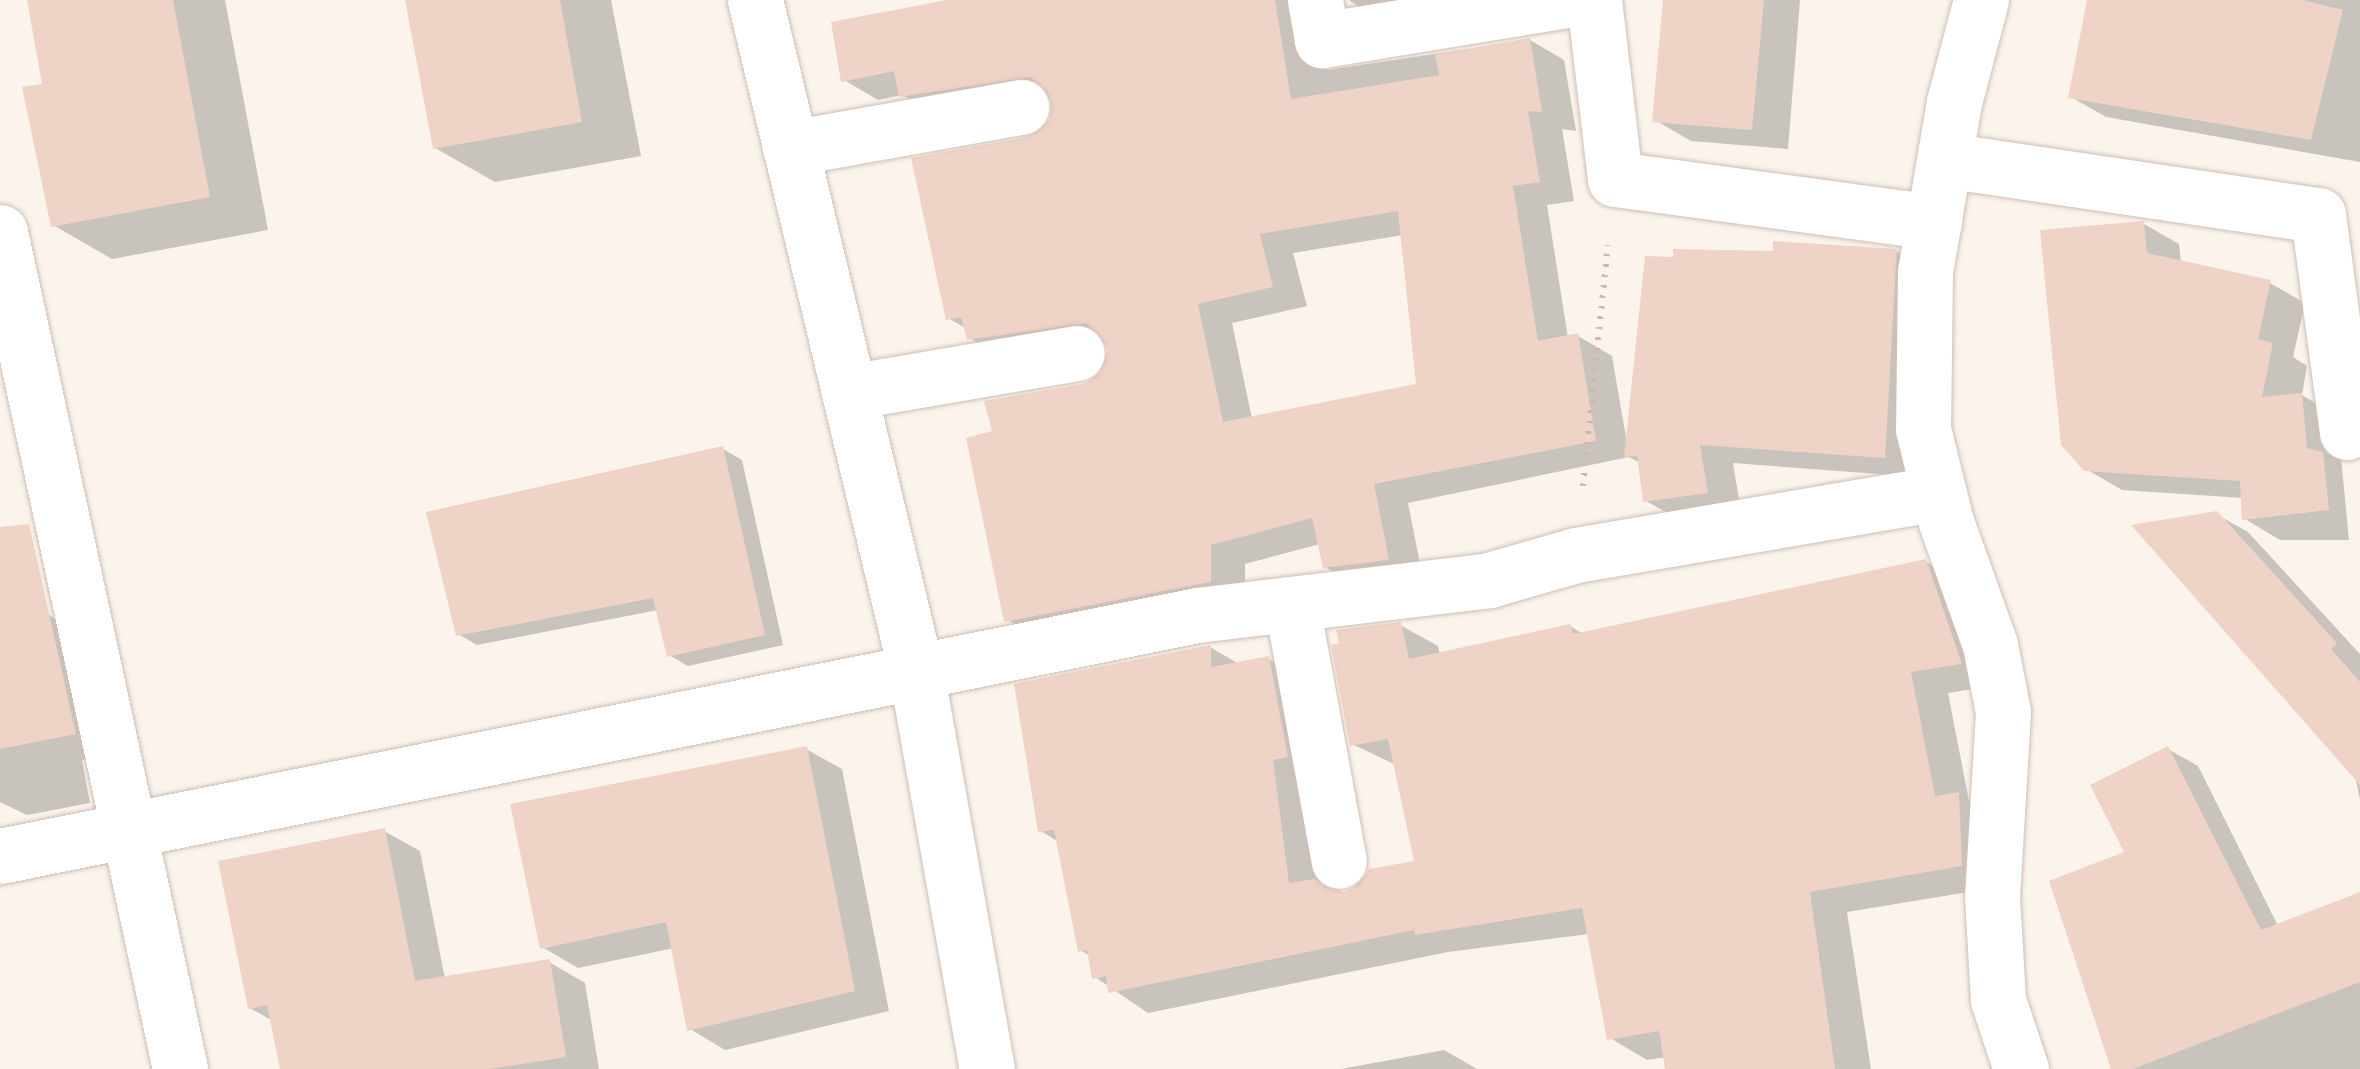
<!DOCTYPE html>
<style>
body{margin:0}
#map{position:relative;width:2360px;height:1069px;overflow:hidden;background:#fbf4ec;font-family:"Fira Sans",sans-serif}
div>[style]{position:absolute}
.shadow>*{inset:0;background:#0003}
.building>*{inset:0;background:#efd3c6}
.path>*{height:6px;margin-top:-3px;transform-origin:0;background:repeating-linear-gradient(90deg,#d4b6a9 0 2.5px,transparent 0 10.5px)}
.roads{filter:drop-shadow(0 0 2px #cfbeb5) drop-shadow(0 0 2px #cfbeb5)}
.minor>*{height:55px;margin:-27.5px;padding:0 27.5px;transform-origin:27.5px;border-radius:27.5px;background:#fff}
.tertiary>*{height:55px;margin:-27.5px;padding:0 27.5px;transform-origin:27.5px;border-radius:27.5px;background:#fff}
span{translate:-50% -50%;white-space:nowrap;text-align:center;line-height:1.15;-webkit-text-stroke:8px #fef9f3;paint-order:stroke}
</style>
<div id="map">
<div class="shadow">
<i style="clip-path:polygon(29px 0,225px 0,268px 230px,112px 259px,53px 225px,45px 86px)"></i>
<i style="clip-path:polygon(408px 0,611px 0,641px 156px,495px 182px,435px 148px)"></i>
<i style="clip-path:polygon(evenodd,961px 0,1330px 0,1318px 26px,1326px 70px,1530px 40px,1564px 60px,1576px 131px,1562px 129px,1574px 201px,1547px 205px,1568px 338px,1578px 336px,1612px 356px,1627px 443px,1896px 251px,1930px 271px,1919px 477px,1733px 463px,1741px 512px,1680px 520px,1646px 501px,1640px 463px,1629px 457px,1408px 503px,1423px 579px,1360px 587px,1325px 567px,1320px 544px,1245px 564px,1245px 601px,1041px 639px,1006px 619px,995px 433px,1084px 386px,1108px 366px,1110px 346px,1107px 341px,1004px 358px,970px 338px,967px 329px,948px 318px,940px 292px,914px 160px,1028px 140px,1052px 120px,1054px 98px,936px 115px,902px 95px,878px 100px,844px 80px,961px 0,1403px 235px,1419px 386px,1252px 419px,1232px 323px,1307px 306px,1293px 253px,1403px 235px)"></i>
<i style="clip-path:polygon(1349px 0,1522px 0,1384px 23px)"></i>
<i style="clip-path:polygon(1665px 0,1800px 0,1788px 149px,1691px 141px,1655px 120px)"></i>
<i style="clip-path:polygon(2109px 0,2360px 0,2360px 162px,2106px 117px,2071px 97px)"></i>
<i style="clip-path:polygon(2144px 224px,2179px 244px,2181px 263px,2270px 283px,2305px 303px,2293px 357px,2307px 366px,2302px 395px,2337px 416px,2349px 540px,2280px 540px,2245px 519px,2244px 498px,2122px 490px,2086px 469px)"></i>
<i style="clip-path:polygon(723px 449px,742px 460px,783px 645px,688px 666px,669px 655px,658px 610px,477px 645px,458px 634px)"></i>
<i style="clip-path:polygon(2216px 514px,2248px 532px,2360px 654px,2360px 799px,2353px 766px)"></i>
<i style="clip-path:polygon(0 562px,47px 614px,82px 634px,110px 754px,82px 760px,90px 803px,27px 815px,0 802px)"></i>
<i style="clip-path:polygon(1926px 562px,1963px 584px,1998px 685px,1948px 693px,1969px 801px,1996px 816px,1999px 887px,1847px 912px,1871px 1069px,1668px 1069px,1666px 1057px,1647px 1060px,1610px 1038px,1589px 934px,1448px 952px,1148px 1013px,1095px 977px,1090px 956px,1080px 950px,1059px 842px,1041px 831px,1210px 647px,1239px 664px,1269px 659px,1307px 680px,1310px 781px,1324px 887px,1347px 894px,1370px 871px,1417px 863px,1396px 765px,1352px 744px,1400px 625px,1438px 646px,1440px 655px,1570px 626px,1583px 634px)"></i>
<i style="clip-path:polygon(806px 749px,842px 769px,889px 1011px,725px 1050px,690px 1029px,674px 948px,578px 968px,542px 947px)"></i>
<i style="clip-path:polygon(2168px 749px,2198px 766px,2278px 926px,2360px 895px,2360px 1069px,2114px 1069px,2128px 853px)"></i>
<i style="clip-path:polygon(384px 831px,420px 851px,445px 979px,549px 962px,585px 983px,599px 1069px,282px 1069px,273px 1021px,250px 1008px)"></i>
<i style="clip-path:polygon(1444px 1050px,1477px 1069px,1341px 1069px)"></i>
</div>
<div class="building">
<i style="clip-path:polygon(27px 0,173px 0,210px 197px,51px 227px,22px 87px,42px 84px)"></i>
<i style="clip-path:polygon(405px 0,560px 0,582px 122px,433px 149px)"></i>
<i style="clip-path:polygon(evenodd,947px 0,1275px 0,1291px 99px,1439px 75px,1435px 55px,1530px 38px,1542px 112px,1528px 111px,1540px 182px,1513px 186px,1538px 341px,1578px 333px,1596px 441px,1374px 484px,1389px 560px,1323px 568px,1312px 518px,1211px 545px,1211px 582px,1004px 622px,966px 438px,992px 431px,984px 401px,1083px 384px,1098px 376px,1108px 349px,1087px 323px,967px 340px,961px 317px,946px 320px,911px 158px,1027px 137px,1050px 119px,1051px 101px,1031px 77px,899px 97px,894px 71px,841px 82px,831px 22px,947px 0,1398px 211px,1416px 384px,1223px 422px,1198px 304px,1273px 287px,1260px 234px,1398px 211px)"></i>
<i style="clip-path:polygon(1663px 0,1764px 0,1752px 130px,1652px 122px)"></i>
<i style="clip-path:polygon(2087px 0,2303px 0,2343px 10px,2311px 140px,2068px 98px)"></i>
<i style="clip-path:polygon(2144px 221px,2147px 253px,2271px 280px,2258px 339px,2273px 343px,2262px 397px,2302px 393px,2307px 448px,2323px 452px,2329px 510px,2242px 520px,2240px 481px,2084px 471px,2061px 445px,2040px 230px)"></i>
<i style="clip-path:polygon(1773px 241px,1897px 249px,1885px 458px,1700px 445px,1708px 493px,1643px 502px,1637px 456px,1624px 457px,1645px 256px,1673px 257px,1673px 249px,1773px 251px)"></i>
<i style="clip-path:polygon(723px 446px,765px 635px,667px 657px,653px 598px,456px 636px,426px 512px)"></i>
<i style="clip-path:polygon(2217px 511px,2337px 643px,2331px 649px,2360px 682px,2360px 785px,2131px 525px)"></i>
<i style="clip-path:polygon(29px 524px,76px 734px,0 749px,0 527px)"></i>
<i style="clip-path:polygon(1926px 559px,1962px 664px,1911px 672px,1935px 796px,1959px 792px,1962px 866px,1810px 892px,1835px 1069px,1665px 1069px,1659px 1031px,1607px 1040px,1582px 908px,1415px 935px,1414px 930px,1108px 993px,1106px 976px,1092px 979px,1087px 950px,1078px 952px,1054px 830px,1038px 832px,1014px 684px,1211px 645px,1211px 667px,1269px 656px,1288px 757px,1273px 760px,1289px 883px,1314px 879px,1344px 892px,1360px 884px,1369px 869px,1414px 861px,1388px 739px,1350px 746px,1331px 645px,1339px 643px,1336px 630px,1401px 622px,1409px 659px,1570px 624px,1573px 634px)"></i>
<i style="clip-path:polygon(807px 746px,855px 991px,687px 1031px,666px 922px,540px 949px,510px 804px)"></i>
<i style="clip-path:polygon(2168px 746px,2261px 930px,2360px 892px,2360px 982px,2133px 1069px,2111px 1069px,2049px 881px,2124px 852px,2090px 785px)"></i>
<i style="clip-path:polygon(385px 828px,415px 981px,550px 959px,566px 1057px,490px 1069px,280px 1069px,267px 1005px,248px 1009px,218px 861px)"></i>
</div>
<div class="path">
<i style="left:1583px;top:486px;width:242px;rotate:-84.1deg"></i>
</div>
<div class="roads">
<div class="minor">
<i style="left:1315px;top:0;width:41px;rotate:80.1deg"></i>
<i style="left:1322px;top:40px;width:246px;rotate:-9.3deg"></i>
<i style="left:1594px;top:0;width:180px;rotate:83.3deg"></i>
<i style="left:1615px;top:179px;width:322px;rotate:7.7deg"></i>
<i style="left:1981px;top:0;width:106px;rotate:104.8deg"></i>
<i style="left:1954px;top:102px;width:171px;rotate:99.7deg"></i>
<i style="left:1925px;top:271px;width:158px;rotate:90.7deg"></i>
<i style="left:1923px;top:429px;width:96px;rotate:76.1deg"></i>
<i style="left:1946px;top:522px;width:131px;rotate:70.3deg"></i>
<i style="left:1990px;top:645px;width:68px;rotate:79deg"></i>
<i style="left:2003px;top:712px;width:184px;rotate:93.4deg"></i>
<i style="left:1992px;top:896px;width:104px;rotate:86.7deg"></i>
<i style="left:1998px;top:1000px;width:73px;rotate:71.6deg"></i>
<i style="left:790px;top:148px;width:235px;rotate:-10.1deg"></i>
<i style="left:1945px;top:160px;width:377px;rotate:8.4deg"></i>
<i style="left:2318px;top:215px;width:219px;rotate:82.4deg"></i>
<i style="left:0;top:232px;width:856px;rotate:77.86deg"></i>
<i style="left:849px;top:392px;width:231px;rotate:-9.7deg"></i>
<i style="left:1292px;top:606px;width:259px;rotate:79.6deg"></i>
<i style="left:0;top:856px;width:1221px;rotate:-11.38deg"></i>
<i style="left:1197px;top:615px;width:294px;rotate:-6.8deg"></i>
<i style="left:1489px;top:580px;width:91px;rotate:-16deg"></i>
<i style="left:1576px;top:555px;width:368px;rotate:-9.7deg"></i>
</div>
<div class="tertiary">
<i style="left:755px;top:0;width:690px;rotate:76.51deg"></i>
<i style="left:916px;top:671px;width:404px;rotate:79.9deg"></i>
</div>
</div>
</div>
